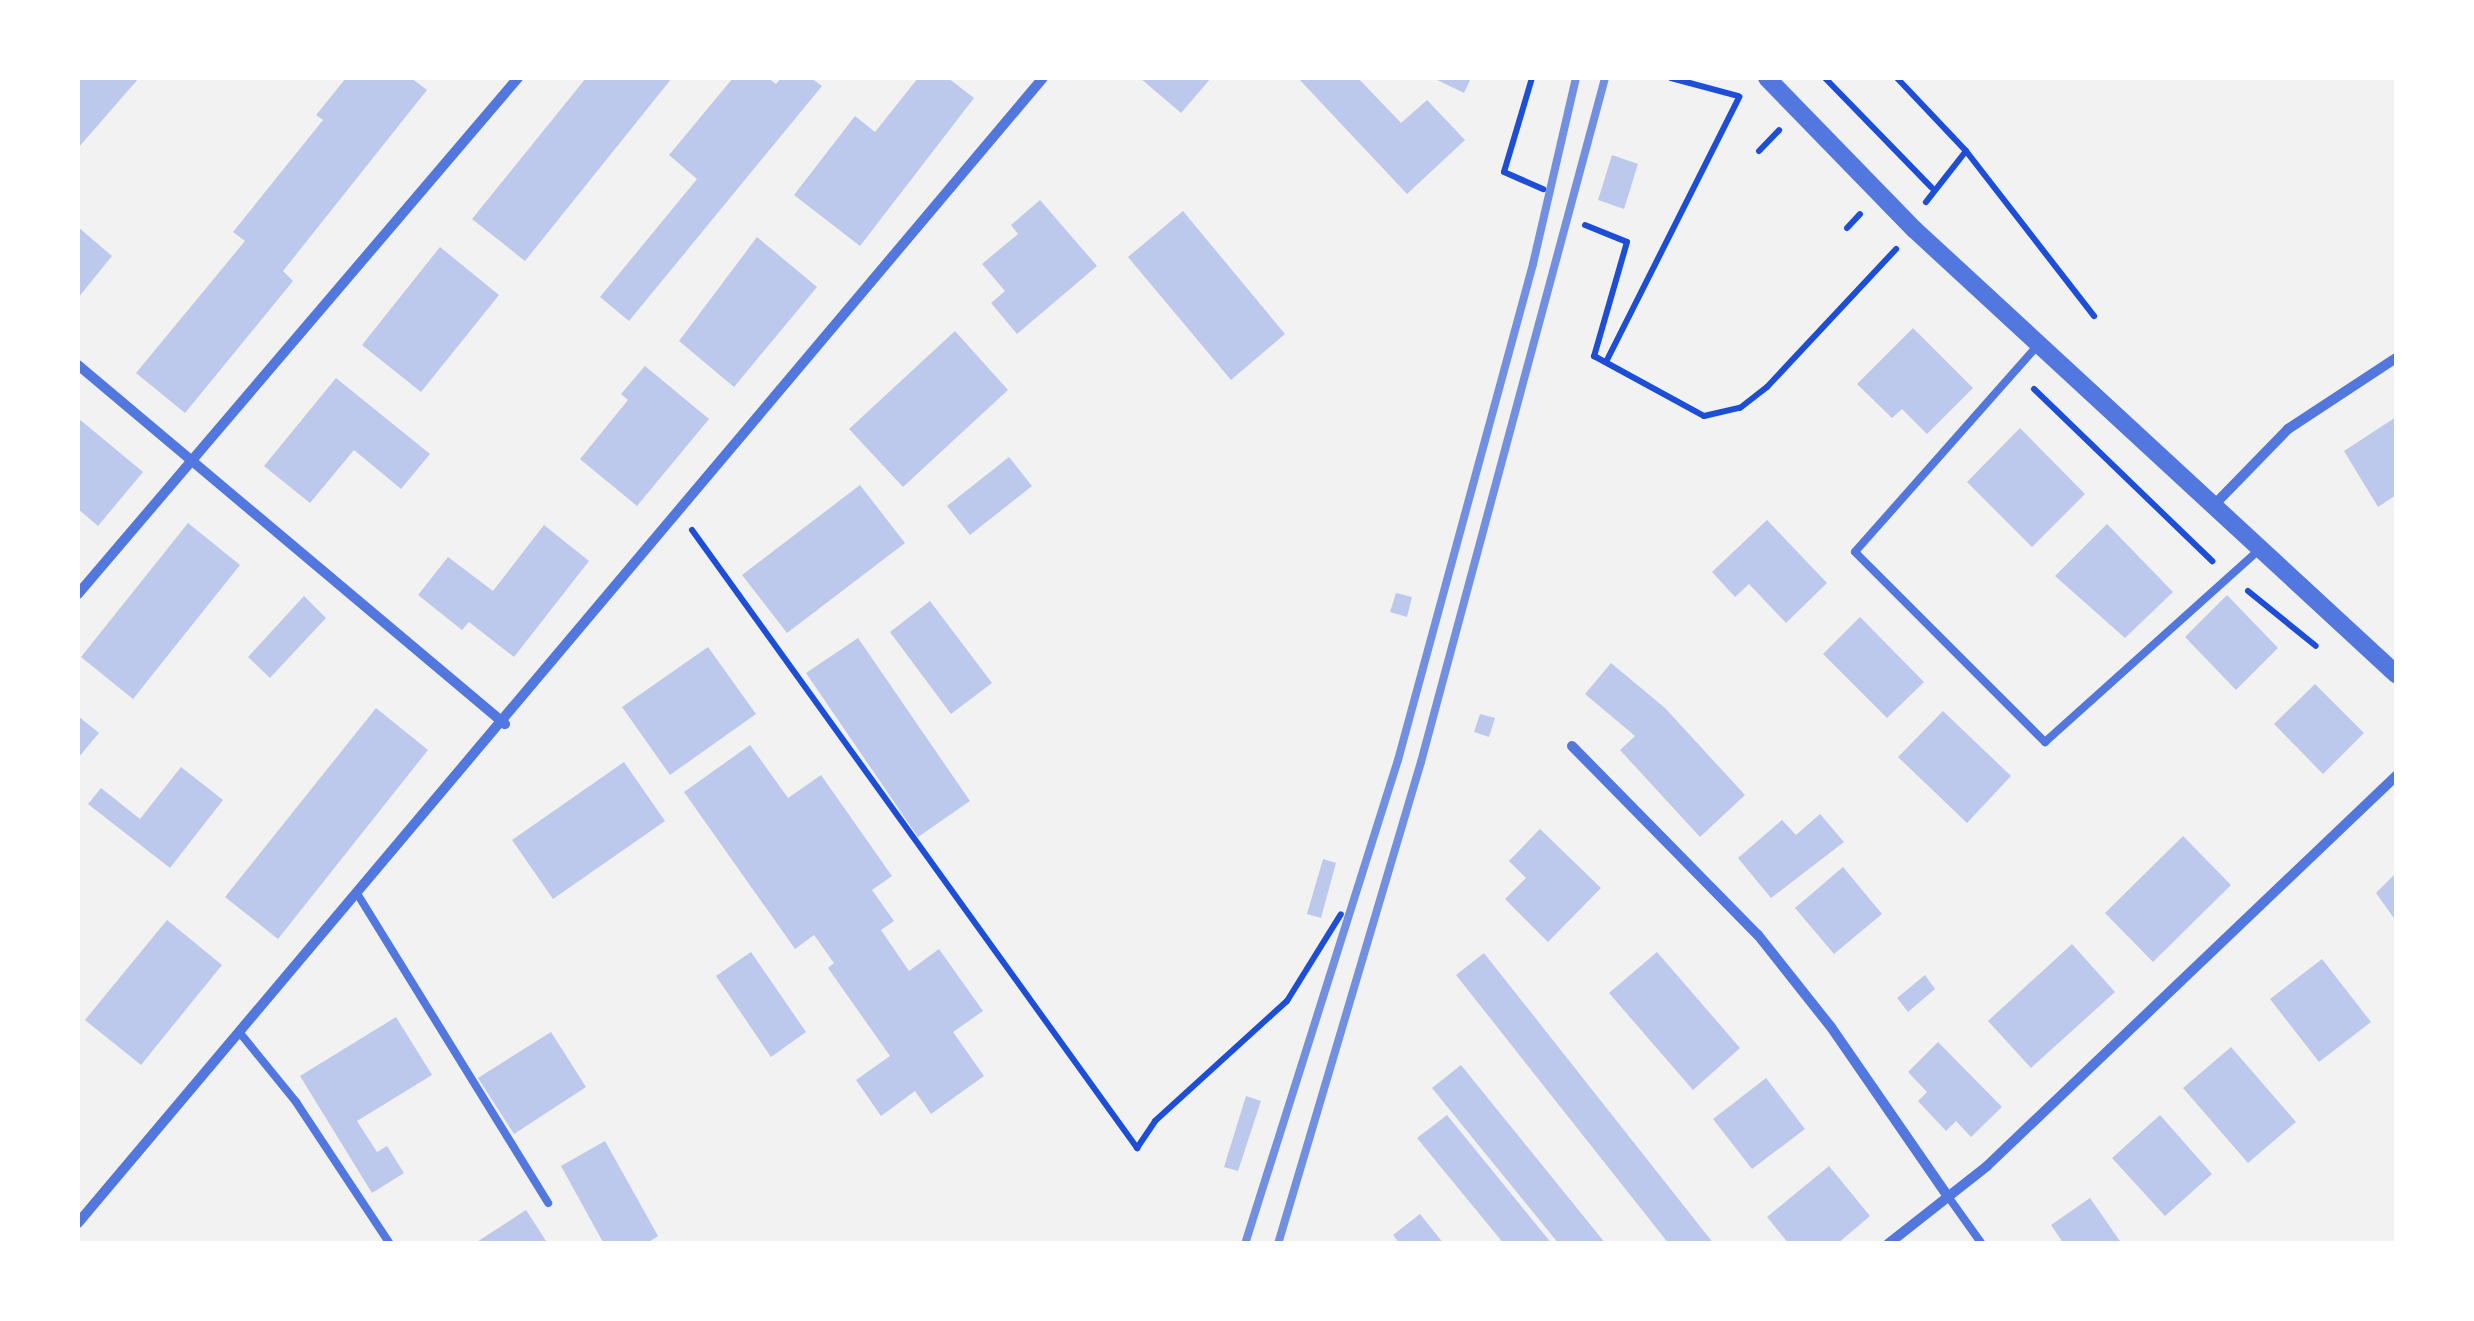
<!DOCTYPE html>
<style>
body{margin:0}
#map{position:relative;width:2474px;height:1321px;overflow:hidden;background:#f2f2f2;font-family:Inter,sans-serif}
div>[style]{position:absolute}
.building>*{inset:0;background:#bdc9ec}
.path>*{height:6px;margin:-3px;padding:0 3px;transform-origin:3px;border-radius:3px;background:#1d4ed8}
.service>*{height:8px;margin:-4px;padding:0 4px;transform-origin:4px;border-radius:4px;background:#5277de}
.minor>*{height:10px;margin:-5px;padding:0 5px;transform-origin:5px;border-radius:5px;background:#5277de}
.tertiary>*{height:18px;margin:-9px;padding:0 9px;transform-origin:9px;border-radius:9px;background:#5277de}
.rail>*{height:8px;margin:-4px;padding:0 4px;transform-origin:4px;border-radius:4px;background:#7290e2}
span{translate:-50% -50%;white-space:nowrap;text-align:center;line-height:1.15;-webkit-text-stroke:8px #fff;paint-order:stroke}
.frame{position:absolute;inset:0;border:80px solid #fff;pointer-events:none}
</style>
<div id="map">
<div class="building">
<i style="clip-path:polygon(78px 78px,139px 78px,78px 148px)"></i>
<i style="clip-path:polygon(346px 78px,411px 78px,427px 90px,283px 271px,293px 281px,185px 413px,136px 373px,245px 241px,233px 232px,323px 120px,316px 115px)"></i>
<i style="clip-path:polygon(586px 78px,672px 78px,525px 261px,472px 219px)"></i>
<i style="clip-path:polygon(733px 78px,768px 78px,776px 84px,781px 78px,811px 78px,822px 86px,629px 321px,600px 297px,697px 179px,669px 155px)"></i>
<i style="clip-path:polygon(918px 78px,948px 78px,974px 98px,860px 246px,794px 195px,855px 116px,875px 132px)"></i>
<i style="clip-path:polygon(1140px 78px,1211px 78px,1181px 113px)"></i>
<i style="clip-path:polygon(1298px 78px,1358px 78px,1401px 123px,1427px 100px,1465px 140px,1407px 194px)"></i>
<i style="clip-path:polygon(1433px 78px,1471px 78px,1464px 93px)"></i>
<i style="clip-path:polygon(1612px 155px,1638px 164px,1624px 209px,1598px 200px)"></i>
<i style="clip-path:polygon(1040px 200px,1097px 266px,1017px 334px,991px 303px,1005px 291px,982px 264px,1018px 234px,1011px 225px)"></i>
<i style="clip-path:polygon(1183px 211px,1285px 334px,1231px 380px,1128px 257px)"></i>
<i style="clip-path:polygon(78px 227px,112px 256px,78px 298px)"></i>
<i style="clip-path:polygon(757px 237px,817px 287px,734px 387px,679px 341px)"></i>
<i style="clip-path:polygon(440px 247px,499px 295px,421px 392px,362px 345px)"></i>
<i style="clip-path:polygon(1913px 328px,1973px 388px,1927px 434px,1902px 409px,1892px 418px,1857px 384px)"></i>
<i style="clip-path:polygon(955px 331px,1008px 390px,903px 487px,849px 429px)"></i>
<i style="clip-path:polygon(645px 366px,709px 419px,637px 506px,580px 459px,628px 400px,621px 394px)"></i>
<i style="clip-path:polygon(336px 378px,430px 454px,401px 489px,354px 450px,310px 503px,264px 466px)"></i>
<i style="clip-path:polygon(2396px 417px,2396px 495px,2378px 507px,2344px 451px)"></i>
<i style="clip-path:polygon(78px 418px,143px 472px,98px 526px,78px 509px)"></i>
<i style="clip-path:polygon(2020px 428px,2085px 494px,2032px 547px,1967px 482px)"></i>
<i style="clip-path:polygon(1009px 457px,1032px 486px,970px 535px,947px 506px)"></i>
<i style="clip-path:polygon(860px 485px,905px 543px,787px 633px,742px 575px)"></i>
<i style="clip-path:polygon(1767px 520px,1827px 583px,1786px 623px,1749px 584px,1735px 597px,1712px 572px)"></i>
<i style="clip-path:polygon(188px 523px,240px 565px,133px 699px,81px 657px)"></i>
<i style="clip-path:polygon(2107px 524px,2173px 592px,2125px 638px,2055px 576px)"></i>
<i style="clip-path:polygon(544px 525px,589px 561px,514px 657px,469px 622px,462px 630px,418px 595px,448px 557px,493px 591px)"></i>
<i style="clip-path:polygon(1396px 593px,1412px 597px,1407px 617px,1390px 612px)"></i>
<i style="clip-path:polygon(2227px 595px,2278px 648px,2236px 690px,2185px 637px)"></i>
<i style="clip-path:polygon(304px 596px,326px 618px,270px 678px,248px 657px)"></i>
<i style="clip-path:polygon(930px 601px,992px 683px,951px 714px,890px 632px)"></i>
<i style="clip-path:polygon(1860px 617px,1924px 682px,1887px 718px,1823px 654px)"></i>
<i style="clip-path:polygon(858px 638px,970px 801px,918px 837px,806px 673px)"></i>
<i style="clip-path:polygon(708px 647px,756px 714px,670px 775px,622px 707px)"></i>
<i style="clip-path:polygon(1611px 663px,1665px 708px,1745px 795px,1700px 837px,1620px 750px,1635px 736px,1585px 694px)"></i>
<i style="clip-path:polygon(2315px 684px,2364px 733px,2323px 774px,2274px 724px)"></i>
<i style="clip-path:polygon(376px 708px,428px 750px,278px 939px,225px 897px)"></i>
<i style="clip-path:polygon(1943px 711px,2011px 776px,1967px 823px,1898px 757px)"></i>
<i style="clip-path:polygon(1480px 714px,1495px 718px,1489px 737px,1474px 732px)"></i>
<i style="clip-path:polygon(78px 716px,99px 733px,78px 758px)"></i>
<i style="clip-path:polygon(750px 745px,788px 798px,821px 775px,892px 876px,872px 890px,894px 921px,881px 930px,909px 971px,939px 949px,983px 1011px,953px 1032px,984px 1076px,931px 1114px,915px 1091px,881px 1116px,856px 1080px,890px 1056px,828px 968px,834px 963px,814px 935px,795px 949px,684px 792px)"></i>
<i style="clip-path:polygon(624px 762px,665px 821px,553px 899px,512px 840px)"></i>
<i style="clip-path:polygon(181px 767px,223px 800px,170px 868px,88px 804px,101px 788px,140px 819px)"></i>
<i style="clip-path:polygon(1820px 814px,1844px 842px,1771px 898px,1738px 858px,1782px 820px,1796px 835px)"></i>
<i style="clip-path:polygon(1540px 829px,1601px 888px,1548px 942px,1505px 899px,1526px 878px,1509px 861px)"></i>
<i style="clip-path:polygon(2183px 836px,2231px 885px,2153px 962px,2105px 913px)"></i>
<i style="clip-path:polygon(1323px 859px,1336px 863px,1321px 918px,1307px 914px)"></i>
<i style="clip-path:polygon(1843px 867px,1882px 914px,1834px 954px,1795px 908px)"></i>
<i style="clip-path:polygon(2396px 873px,2396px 921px,2376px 893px)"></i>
<i style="clip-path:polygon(167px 920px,222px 965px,141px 1065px,85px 1020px)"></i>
<i style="clip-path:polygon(2072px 944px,2115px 992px,2031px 1068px,1988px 1021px)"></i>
<i style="clip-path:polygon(751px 952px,806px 1032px,771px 1057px,716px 976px)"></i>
<i style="clip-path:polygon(1657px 952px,1740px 1048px,1693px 1090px,1609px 993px)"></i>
<i style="clip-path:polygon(1484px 953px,1714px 1244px,1669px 1244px,1456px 975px)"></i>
<i style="clip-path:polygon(2322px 959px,2371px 1022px,2319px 1062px,2270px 999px)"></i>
<i style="clip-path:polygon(1925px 975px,1935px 989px,1908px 1012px,1897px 998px)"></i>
<i style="clip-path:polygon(396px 1017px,432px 1075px,357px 1121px,377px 1152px,387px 1146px,404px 1173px,372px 1193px,300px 1076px)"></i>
<i style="clip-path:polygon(551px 1032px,586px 1087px,514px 1134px,478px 1078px)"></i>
<i style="clip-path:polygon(1938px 1042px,2002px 1107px,1971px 1137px,1956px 1121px,1946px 1131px,1918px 1101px,1927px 1092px,1908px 1072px)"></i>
<i style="clip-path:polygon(2231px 1047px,2296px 1122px,2248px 1163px,2183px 1088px)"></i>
<i style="clip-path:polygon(1461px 1065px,1606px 1244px,1559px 1244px,1432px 1088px)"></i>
<i style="clip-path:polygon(1766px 1078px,1805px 1129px,1752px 1169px,1713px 1119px)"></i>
<i style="clip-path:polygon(1246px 1096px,1261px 1101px,1238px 1171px,1224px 1167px)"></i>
<i style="clip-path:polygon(1447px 1115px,1552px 1244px,1504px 1244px,1417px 1138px)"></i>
<i style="clip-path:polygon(2160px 1115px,2212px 1174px,2165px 1216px,2112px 1158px)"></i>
<i style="clip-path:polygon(605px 1141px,658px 1236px,646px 1244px,604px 1244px,561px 1166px)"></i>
<i style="clip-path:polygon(1829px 1166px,1870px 1216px,1837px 1244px,1789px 1244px,1767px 1217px)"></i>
<i style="clip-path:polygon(2090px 1198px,2122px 1244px,2064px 1244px,2051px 1225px)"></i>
<i style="clip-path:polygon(526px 1210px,548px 1244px,474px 1244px,489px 1234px)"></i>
<i style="clip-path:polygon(1420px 1214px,1444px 1244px,1400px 1244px,1393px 1235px)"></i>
</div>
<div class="path">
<i style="left:1532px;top:78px;width:98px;rotate:106.6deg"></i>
<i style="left:1504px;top:172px;width:43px;rotate:23.6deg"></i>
<i style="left:1671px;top:78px;width:69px;rotate:15deg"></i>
<i style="left:1825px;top:78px;width:153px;rotate:45.8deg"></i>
<i style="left:1897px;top:78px;width:100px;rotate:46.6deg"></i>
<i style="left:1966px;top:151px;width:65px;rotate:128.1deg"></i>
<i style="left:1759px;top:151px;width:29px;rotate:-46deg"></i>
<i style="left:1966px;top:151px;width:209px;rotate:52.2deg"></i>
<i style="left:1585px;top:225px;width:45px;rotate:22deg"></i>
<i style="left:1627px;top:242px;width:119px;rotate:106.1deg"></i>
<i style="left:1594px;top:356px;width:125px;rotate:28.6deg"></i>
<i style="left:1704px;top:416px;width:37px;rotate:-13deg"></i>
<i style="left:1740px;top:408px;width:34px;rotate:-38deg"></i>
<i style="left:1767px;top:387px;width:189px;rotate:-46.9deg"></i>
<i style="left:1847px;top:228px;width:19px;rotate:-47deg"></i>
<i style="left:1606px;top:362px;width:297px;rotate:-63.3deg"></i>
<i style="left:2034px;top:389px;width:248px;rotate:44deg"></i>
<i style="left:692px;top:530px;width:762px;rotate:54.24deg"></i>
<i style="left:1137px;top:1148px;width:32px;rotate:-56deg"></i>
<i style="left:1155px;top:1121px;width:178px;rotate:-42.3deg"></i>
<i style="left:1287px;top:1001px;width:102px;rotate:-58.2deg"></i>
<i style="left:2248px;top:591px;width:87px;rotate:39deg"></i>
</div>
<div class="service">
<i style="left:2038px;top:345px;width:276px;rotate:131.5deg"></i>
<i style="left:1855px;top:552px;width:269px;rotate:45deg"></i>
<i style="left:2045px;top:742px;width:290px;rotate:-41.9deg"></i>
<i style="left:358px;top:895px;width:362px;rotate:58.3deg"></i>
<i style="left:240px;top:1033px;width:89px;rotate:50.9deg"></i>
<i style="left:296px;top:1102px;width:170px;rotate:56.5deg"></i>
<i style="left:1947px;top:1195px;width:60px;rotate:54.5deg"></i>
</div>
<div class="minor">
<i style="left:78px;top:365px;width:558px;rotate:40.06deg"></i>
<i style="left:2217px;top:502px;width:102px;rotate:-45.8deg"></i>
<i style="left:2288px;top:429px;width:129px;rotate:-33.3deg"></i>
<i style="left:78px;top:594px;width:678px;rotate:-49.55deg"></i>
<i style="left:1572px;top:746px;width:265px;rotate:45.5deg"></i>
<i style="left:1758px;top:935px;width:117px;rotate:51.6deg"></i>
<i style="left:1831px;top:1027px;width:204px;rotate:55.4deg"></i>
<i style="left:78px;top:1223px;width:1497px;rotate:-49.88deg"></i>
<i style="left:1888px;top:1244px;width:126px;rotate:-38.2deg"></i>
<i style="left:1987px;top:1166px;width:565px;rotate:-43.64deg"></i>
</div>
<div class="tertiary">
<i style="left:1767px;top:78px;width:212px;rotate:45.8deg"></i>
<i style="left:1915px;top:230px;width:655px;rotate:42.71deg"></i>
</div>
<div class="rail">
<i style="left:1245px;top:1244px;width:508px;rotate:-72.46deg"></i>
<i style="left:1398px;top:760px;width:514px;rotate:-74.77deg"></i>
<i style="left:1533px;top:264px;width:191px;rotate:-77deg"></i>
<i style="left:1278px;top:1244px;width:503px;rotate:-73.48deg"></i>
<i style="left:1421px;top:762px;width:708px;rotate:-74.94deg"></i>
</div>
<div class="frame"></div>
</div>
